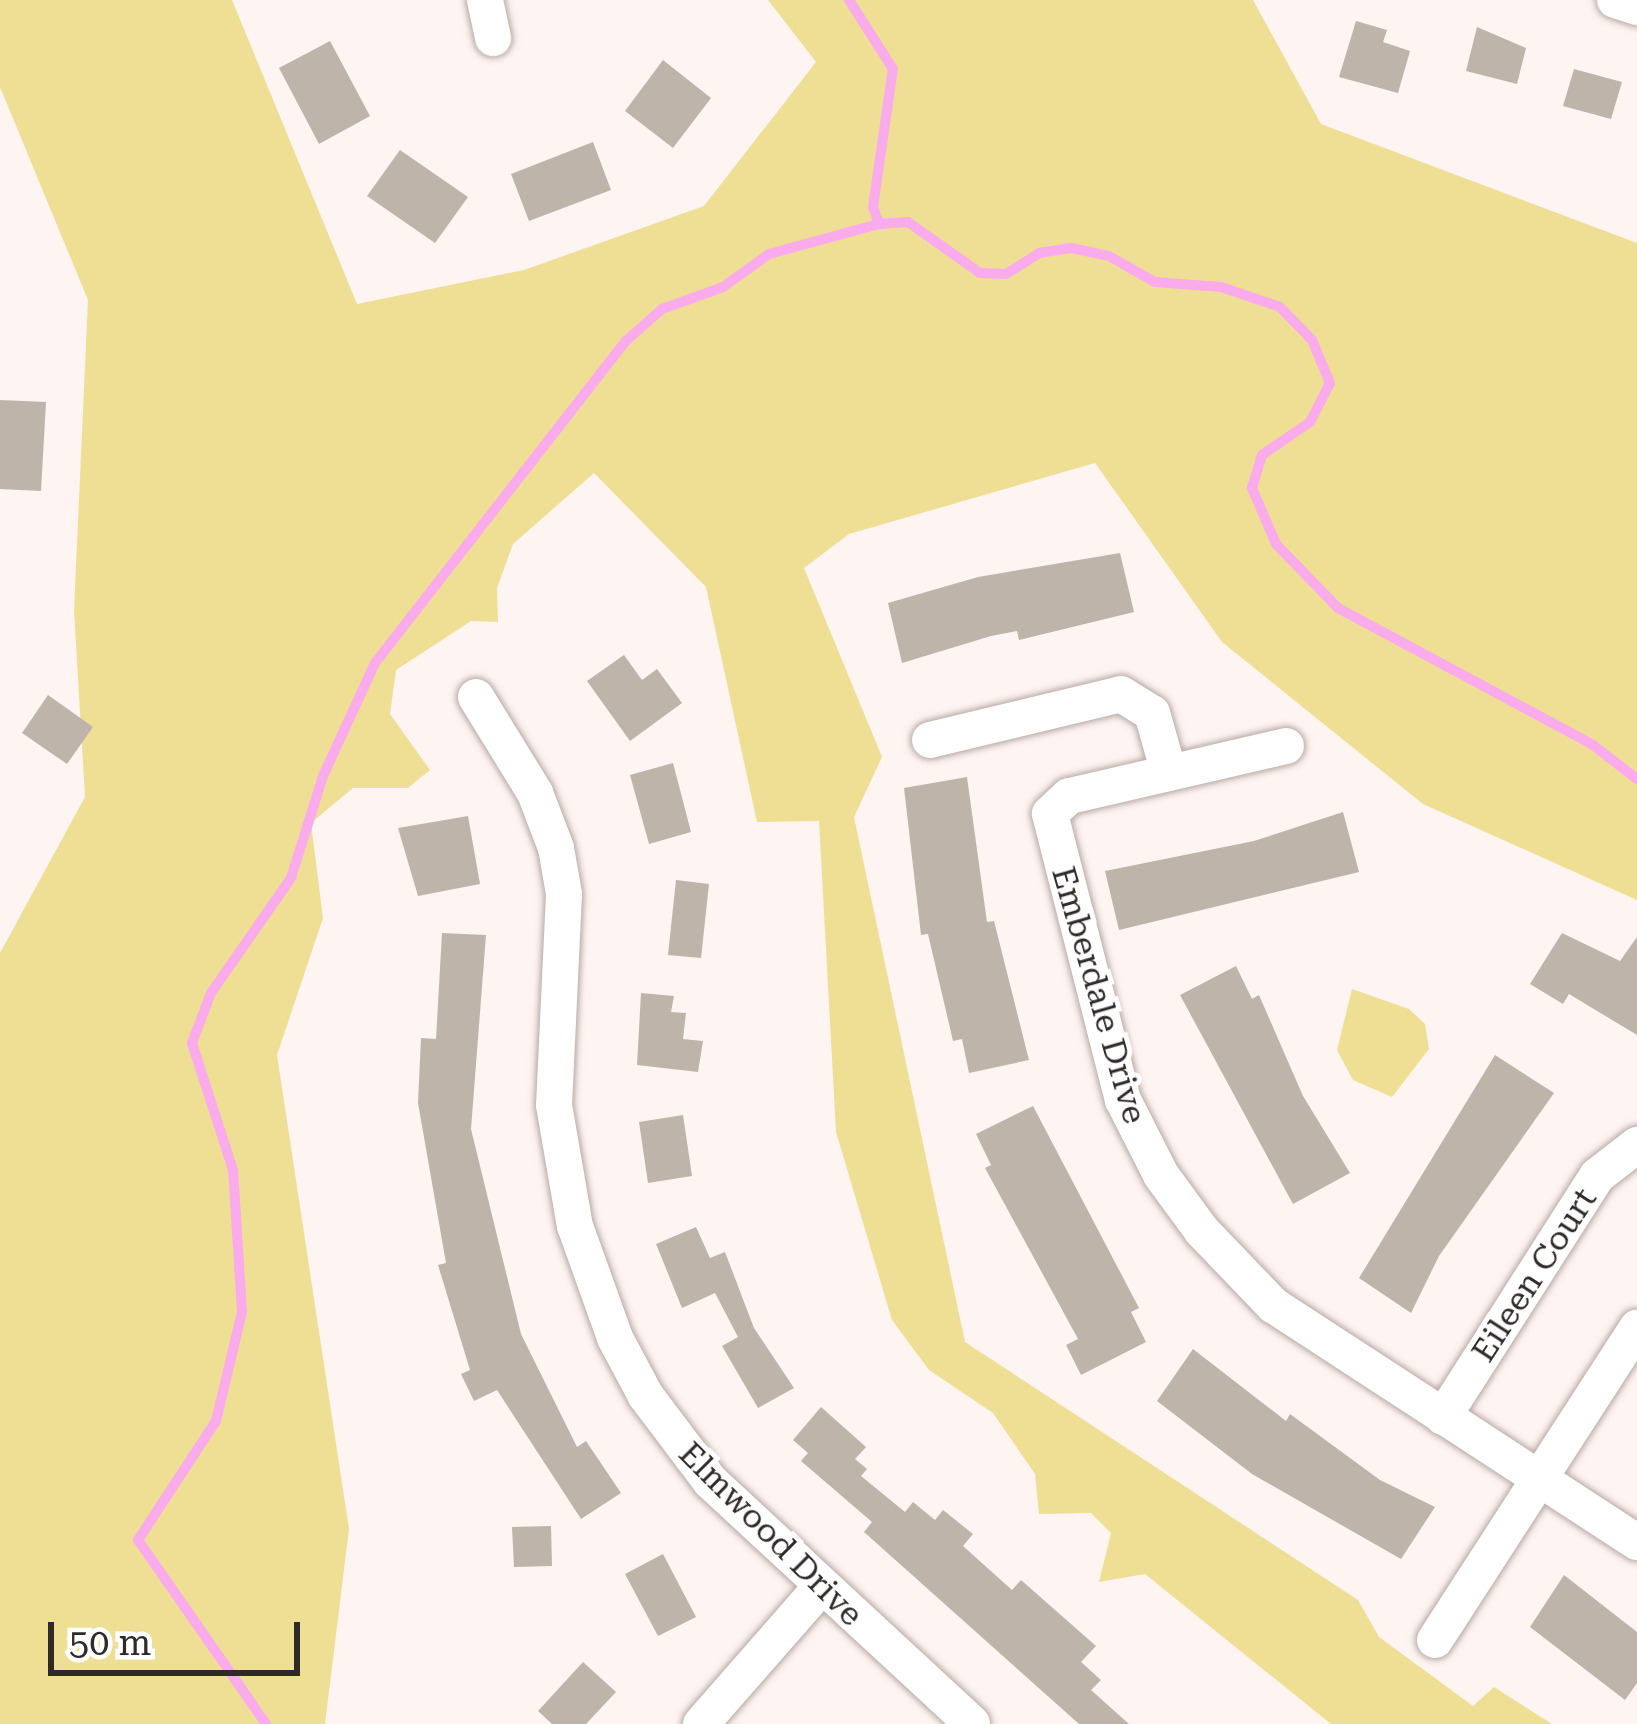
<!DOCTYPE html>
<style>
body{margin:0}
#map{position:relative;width:1637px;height:1724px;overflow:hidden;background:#fef4f1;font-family:"Roboto Serif",serif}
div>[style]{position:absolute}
.green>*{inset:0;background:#eedf95}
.stream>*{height:10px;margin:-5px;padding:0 5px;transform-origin:5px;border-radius:5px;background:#faabec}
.building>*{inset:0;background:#beb4aa}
.roads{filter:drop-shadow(0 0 3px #b8aaa5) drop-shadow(0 0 3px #b8aaa5)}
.minor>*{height:36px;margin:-18px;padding:0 18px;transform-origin:18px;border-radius:18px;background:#fff}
span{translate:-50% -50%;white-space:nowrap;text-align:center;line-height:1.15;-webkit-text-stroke:10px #fff;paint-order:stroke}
.street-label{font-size:33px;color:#2f2928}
.scale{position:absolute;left:48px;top:1622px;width:252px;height:54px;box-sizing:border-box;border:6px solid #2f2928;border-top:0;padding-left:15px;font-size:36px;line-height:42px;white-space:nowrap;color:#2f2928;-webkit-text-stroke:9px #fff;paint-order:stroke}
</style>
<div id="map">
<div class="green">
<i style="clip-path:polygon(0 0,232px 0,357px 304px,524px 270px,704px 206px,816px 62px,768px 0,1253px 0,1321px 124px,1637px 243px,1637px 900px,1423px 804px,1222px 642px,1095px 463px,849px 534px,804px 568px,882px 757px,854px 817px,965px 1342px,1358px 1600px,1379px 1637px,1473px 1706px,1494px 1687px,1552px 1724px,1331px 1724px,1145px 1574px,1099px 1582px,1111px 1533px,1091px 1513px,1039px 1514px,1035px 1474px,993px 1413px,929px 1370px,892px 1320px,836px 1132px,819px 821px,757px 822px,706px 587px,594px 473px,513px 544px,497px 588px,498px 622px,471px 621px,396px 670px,390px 714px,430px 770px,408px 788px,353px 788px,311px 823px,323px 918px,277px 1055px,349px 1529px,325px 1724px,0 1724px,0 953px,85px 797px,74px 610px,88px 300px,0 87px)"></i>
<i style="clip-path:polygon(1352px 989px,1409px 1009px,1425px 1024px,1429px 1049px,1392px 1097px,1353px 1080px,1337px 1050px)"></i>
</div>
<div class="stream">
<i style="left:879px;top:224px;width:29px;rotate:-4deg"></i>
<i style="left:908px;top:222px;width:88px;rotate:35.3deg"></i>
<i style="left:980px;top:273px;width:26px;rotate:2deg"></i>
<i style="left:1006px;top:274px;width:39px;rotate:-32deg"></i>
<i style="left:1039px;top:253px;width:32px;rotate:-9deg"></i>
<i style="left:1071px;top:248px;width:39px;rotate:12deg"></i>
<i style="left:1109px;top:256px;width:53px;rotate:29.5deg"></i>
<i style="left:1155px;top:282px;width:66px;rotate:4.3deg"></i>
<i style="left:1221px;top:287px;width:62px;rotate:18.7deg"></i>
<i style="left:1280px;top:307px;width:46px;rotate:45.9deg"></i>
<i style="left:1312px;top:340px;width:47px;rotate:67.3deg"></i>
<i style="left:1330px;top:383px;width:44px;rotate:117.1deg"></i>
<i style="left:1310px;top:422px;width:58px;rotate:145.5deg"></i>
<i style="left:1262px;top:455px;width:34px;rotate:107deg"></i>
<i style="left:1252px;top:488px;width:61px;rotate:66.8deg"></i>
<i style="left:1276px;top:544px;width:89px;rotate:45.9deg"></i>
<i style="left:1338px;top:608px;width:289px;rotate:28.2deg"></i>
<i style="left:1593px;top:745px;width:56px;rotate:37.7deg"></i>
<i style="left:266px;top:1724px;width:224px;rotate:-124.8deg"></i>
<i style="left:138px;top:1540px;width:142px;rotate:-56.8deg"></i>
<i style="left:216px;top:1421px;width:112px;rotate:-76.6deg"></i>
<i style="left:242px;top:1312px;width:142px;rotate:-93.6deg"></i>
<i style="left:233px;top:1170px;width:133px;rotate:-107.9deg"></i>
<i style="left:192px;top:1043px;width:53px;rotate:-69.2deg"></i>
<i style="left:211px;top:993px;width:140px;rotate:-55.2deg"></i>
<i style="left:291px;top:878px;width:107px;rotate:-72.6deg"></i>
<i style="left:323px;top:776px;width:124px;rotate:-65.3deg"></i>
<i style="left:375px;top:663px;width:408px;rotate:-52.1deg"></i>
<i style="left:626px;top:341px;width:48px;rotate:-41.6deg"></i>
<i style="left:662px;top:309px;width:65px;rotate:-19.8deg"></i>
<i style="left:723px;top:287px;width:57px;rotate:-35.7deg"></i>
<i style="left:769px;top:254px;width:114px;rotate:-15.3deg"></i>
<i style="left:879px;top:224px;width:18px;rotate:-109deg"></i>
<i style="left:873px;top:207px;width:139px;rotate:-81.8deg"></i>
<i style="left:893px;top:69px;width:82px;rotate:-122.5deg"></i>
</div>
<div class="building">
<i style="clip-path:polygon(1356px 21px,1387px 30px,1383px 42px,1410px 51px,1398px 93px,1339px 77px)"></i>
<i style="clip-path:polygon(1477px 27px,1526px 48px,1517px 84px,1466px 71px)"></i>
<i style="clip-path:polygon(330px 41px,370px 116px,319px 144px,279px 68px)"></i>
<i style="clip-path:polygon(663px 60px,711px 98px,673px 148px,625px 111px)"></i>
<i style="clip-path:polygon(1574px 69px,1622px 82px,1611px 119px,1563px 106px)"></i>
<i style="clip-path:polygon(593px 142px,611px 190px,529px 221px,511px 174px)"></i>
<i style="clip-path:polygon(400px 150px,468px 197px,435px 243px,367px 196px)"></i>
<i style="clip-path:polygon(0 400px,46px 402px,41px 491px,0 489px)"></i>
<i style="clip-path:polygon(1120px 553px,1134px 612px,1019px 640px,1017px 631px,991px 636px,902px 663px,888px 603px,978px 577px)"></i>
<i style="clip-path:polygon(624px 655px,642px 680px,657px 669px,682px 703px,630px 741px,587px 681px)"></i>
<i style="clip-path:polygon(48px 695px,93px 727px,67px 764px,22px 733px)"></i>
<i style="clip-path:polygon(673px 763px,691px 832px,649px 844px,630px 775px)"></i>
<i style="clip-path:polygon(967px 777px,987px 922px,994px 921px,1029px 1060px,969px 1073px,962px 1039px,953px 1041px,928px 934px,921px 935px,904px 788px)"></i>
<i style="clip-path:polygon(1343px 812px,1359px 872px,1119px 930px,1105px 871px,1254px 841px)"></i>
<i style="clip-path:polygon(468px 816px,480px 884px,418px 896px,398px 828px)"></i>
<i style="clip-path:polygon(676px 880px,709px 884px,701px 958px,668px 955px)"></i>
<i style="clip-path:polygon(442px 933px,486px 935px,471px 1129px,521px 1334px,577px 1447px,586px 1441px,621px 1493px,581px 1519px,497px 1390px,474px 1401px,461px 1374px,470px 1370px,438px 1265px,446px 1263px,418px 1103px,421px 1038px,436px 1039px)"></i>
<i style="clip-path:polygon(1562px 933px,1620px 961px,1637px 937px,1637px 1035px,1569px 994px,1563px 1004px,1530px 984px)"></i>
<i style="clip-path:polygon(1236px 966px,1252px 999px,1259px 995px,1303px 1096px,1350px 1173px,1293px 1204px,1180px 995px)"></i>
<i style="clip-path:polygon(641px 993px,674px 996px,671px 1012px,686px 1013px,683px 1039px,703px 1041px,698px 1072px,637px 1065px)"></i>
<i style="clip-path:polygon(1495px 1055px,1554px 1093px,1439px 1256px,1411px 1313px,1359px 1278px)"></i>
<i style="clip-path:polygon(1033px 1106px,1139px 1308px,1131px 1312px,1146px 1342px,1081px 1375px,1066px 1345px,1078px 1339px,985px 1168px,991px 1165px,976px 1134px)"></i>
<i style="clip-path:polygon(683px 1115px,692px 1176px,648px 1183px,639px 1122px)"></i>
<i style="clip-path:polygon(696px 1227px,710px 1258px,725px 1252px,754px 1328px,794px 1388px,758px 1408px,722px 1346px,738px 1337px,715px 1293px,682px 1308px,656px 1244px)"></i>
<i style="clip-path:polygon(1193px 1349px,1286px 1421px,1290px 1414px,1380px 1480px,1435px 1507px,1401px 1559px,1252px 1474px,1157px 1401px)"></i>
<i style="clip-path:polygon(821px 1407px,866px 1447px,855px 1459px,867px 1469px,861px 1476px,905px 1512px,913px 1502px,935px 1520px,943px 1510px,973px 1534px,963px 1546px,1012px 1590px,1021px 1580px,1096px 1646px,1081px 1662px,1101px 1680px,1091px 1690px,1129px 1724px,1079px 1724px,864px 1532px,872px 1522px,801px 1461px,808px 1453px,793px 1440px)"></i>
<i style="clip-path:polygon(551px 1526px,552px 1566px,514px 1567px,512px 1527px)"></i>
<i style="clip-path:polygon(663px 1554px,696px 1617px,658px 1636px,625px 1574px)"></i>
<i style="clip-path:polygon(1564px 1575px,1637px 1632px,1637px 1683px,1625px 1700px,1530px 1627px)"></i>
<i style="clip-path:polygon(583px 1662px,616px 1692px,586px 1724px,552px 1724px,538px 1711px)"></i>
</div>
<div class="roads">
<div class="minor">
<i style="left:485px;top:0;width:39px;rotate:78deg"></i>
<i style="left:1615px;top:0;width:23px;rotate:18deg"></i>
<i style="left:476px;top:697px;width:113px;rotate:58.4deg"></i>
<i style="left:535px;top:793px;width:59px;rotate:69.1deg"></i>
<i style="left:556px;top:848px;width:47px;rotate:80.1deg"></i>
<i style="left:564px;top:894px;width:211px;rotate:92.7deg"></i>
<i style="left:554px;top:1105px;width:123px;rotate:80.2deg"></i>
<i style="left:575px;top:1226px;width:119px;rotate:70.3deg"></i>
<i style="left:615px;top:1338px;width:66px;rotate:61.9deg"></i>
<i style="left:646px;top:1396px;width:106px;rotate:53deg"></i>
<i style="left:710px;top:1481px;width:357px;rotate:42.8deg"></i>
<i style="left:930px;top:740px;width:196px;rotate:-13.5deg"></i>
<i style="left:1121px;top:694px;width:36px;rotate:32deg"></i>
<i style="left:1152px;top:713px;width:62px;rotate:74.2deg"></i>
<i style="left:1286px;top:746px;width:223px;rotate:167deg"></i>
<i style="left:1069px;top:796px;width:26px;rotate:137deg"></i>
<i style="left:1050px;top:814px;width:295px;rotate:75.7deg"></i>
<i style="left:1123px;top:1100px;width:84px;rotate:63.1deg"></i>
<i style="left:1161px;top:1175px;width:69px;rotate:53.8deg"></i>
<i style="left:1202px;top:1231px;width:103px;rotate:46.2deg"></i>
<i style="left:1273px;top:1305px;width:434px;rotate:33.1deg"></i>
<i style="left:1443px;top:1417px;width:286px;rotate:-57.4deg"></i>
<i style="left:1597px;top:1176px;width:51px;rotate:-37.8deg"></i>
<i style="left:1435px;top:1640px;width:372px;rotate:-57.1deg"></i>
<i style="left:701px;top:1724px;width:181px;rotate:-48.8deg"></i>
</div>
</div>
<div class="street-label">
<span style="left:1099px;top:995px;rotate:74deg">Emberdale Drive</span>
<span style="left:1534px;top:1275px;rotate:-57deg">Eileen Court</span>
<span style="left:771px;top:1534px;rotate:45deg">Elmwood Drive</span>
</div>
<div class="scale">50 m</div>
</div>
